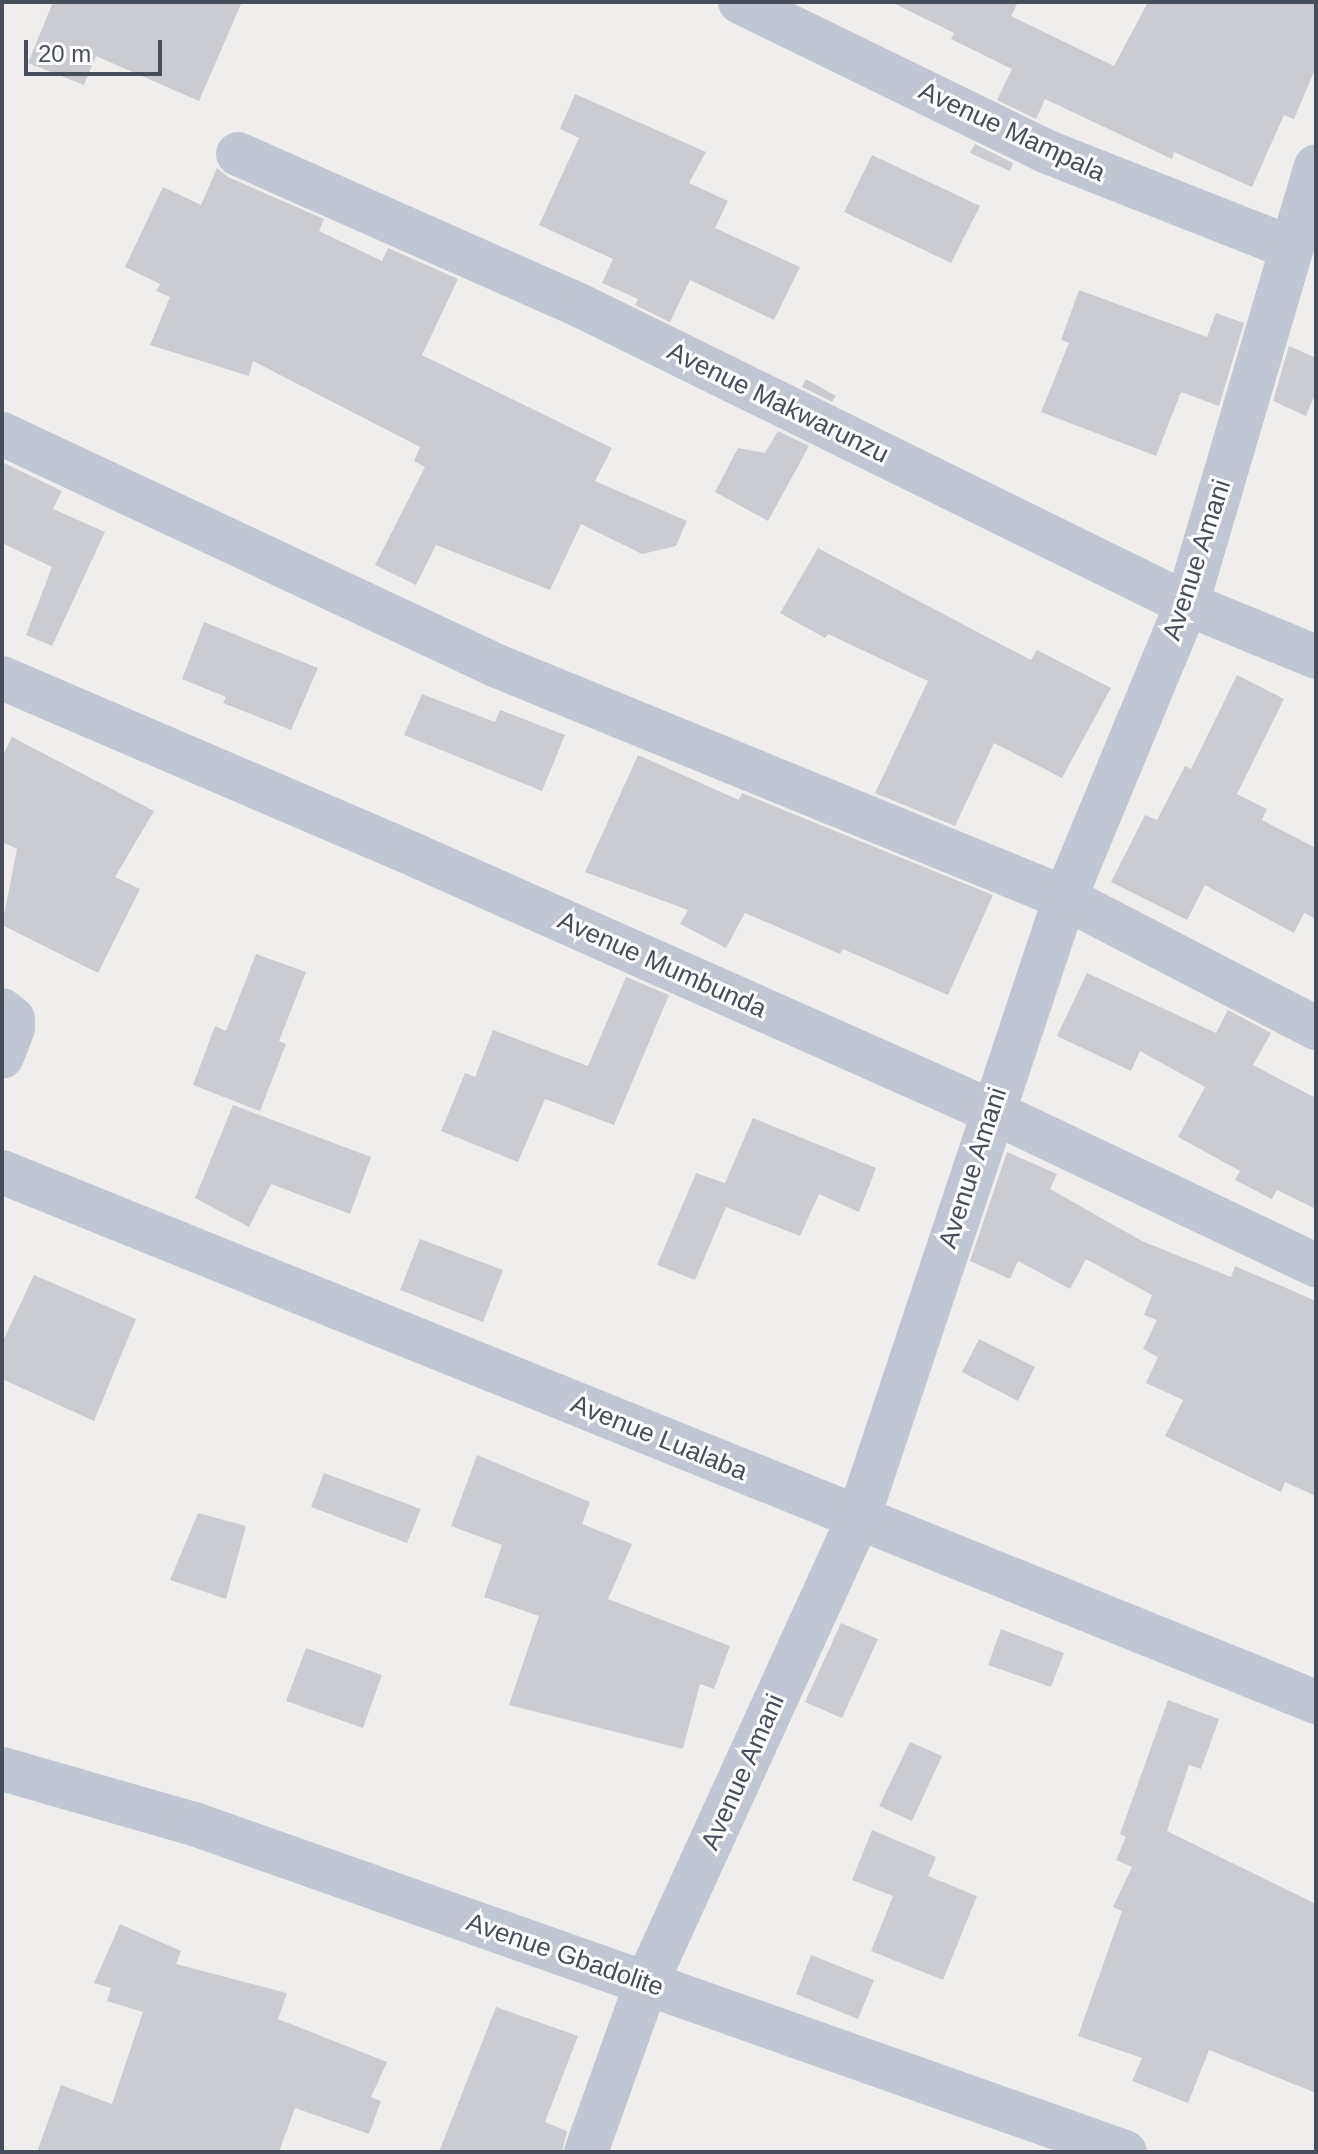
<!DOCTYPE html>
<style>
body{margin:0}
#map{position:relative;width:1318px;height:2154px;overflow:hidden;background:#f0eeed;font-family:Helvetica,sans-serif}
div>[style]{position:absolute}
.building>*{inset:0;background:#caccd2}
.minor>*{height:44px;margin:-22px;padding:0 22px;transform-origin:22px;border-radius:22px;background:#c1c7d2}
span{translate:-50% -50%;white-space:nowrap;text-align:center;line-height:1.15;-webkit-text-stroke:6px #fff;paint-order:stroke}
.street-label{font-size:26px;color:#474e5a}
.frame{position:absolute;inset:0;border:4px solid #474e5a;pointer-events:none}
.scale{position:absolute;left:24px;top:40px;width:138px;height:36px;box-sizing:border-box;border:4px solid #474e5a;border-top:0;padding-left:10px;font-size:24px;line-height:28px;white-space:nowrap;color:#474e5a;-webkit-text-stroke:6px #fff;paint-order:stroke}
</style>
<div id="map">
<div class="building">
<i style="clip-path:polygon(53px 2px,242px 2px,199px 101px,96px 56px,84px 85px,28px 63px)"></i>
<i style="clip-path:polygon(891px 2px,1018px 2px,1011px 16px,1114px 66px,1148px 2px,1316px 2px,1316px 67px,1294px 119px,1284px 115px,1252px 187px,1174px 152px,1172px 159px,1045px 99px,1036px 119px,997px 100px,1012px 69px,951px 39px,954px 33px)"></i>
<i style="clip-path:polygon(575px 94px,706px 152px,689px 183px,728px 201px,715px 228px,800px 267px,774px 320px,690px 280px,670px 322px,635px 305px,638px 299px,602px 283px,613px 259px,539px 225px,579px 138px,560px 129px)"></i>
<i style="clip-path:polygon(975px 144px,1013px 163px,1010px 171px,970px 153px)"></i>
<i style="clip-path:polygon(872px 155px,980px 206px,951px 263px,844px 212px)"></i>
<i style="clip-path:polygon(217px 168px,228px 177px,324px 219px,319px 231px,382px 261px,388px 248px,458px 279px,422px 355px,612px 448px,595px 481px,687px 521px,676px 546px,642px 554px,581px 524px,550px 590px,436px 545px,416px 585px,375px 565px,425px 467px,414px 461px,420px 447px,253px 361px,249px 376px,150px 345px,170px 297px,156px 291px,160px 284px,125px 267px,163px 187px,201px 205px)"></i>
<i style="clip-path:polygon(1079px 290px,1207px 337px,1216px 313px,1244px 323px,1219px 406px,1181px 392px,1156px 456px,1041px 412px,1069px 343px,1061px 340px)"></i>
<i style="clip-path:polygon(1289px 346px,1316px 358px,1316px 392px,1306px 416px,1273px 401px)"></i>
<i style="clip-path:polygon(806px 379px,836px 396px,832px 402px,802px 387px)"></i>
<i style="clip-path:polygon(778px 431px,809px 446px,768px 521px,715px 492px,738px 448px,765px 453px)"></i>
<i style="clip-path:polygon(2px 462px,62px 491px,53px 509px,105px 532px,52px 646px,26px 635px,52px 567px,2px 543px)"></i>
<i style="clip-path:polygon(818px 548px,1031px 660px,1037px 650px,1111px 688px,1062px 778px,994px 743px,955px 826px,875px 793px,928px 681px,828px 634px,825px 638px,780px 613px)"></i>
<i style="clip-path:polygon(204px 622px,318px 668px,291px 730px,223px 703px,226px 697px,182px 679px)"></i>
<i style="clip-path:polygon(1237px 675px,1284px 699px,1237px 794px,1267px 809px,1262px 820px,1316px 848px,1316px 919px,1304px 913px,1294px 933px,1205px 885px,1187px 920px,1111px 882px,1145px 815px,1157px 820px,1185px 766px,1191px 769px)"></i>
<i style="clip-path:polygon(422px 694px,495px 722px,500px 710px,565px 735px,542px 791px,404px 735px)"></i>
<i style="clip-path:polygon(12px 737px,154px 811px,115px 877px,140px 889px,98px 973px,2px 925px,17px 849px,2px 842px,2px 757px)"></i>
<i style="clip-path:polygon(638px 755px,739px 800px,742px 793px,993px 895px,948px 995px,843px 949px,840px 954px,745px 913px,726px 948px,680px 924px,688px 910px,585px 872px)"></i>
<i style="clip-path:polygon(256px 954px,306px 972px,279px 1041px,286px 1044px,260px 1111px,193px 1085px,215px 1026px,226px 1031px)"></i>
<i style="clip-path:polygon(1087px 973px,1216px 1033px,1228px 1010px,1271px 1033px,1253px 1065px,1316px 1098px,1316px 1209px,1277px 1190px,1272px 1199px,1235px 1180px,1240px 1171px,1178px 1137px,1205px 1087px,1140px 1051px,1131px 1071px,1057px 1036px)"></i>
<i style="clip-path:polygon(626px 977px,669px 995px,614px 1125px,545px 1099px,518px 1162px,441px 1131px,465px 1073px,475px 1077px,493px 1030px,588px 1066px)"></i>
<i style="clip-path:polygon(233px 1105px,371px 1157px,350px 1214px,271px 1184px,249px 1227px,195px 1198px)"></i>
<i style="clip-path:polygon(753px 1118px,876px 1168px,859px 1212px,819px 1194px,800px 1236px,726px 1207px,695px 1280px,657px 1265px,696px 1173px,725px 1183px)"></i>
<i style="clip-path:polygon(1007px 1152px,1057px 1174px,1050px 1189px,1142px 1241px,1231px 1277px,1235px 1266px,1316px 1301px,1316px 1496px,1285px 1482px,1281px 1492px,1165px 1436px,1183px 1400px,1146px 1383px,1158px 1357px,1143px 1349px,1157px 1320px,1144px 1315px,1152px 1295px,1086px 1259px,1070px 1289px,1018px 1261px,1010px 1279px,970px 1261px)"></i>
<i style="clip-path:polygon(420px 1239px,503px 1270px,483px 1322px,400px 1290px)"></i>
<i style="clip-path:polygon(34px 1275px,136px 1319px,94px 1421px,2px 1379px,2px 1343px)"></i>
<i style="clip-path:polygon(979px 1339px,1035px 1367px,1018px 1401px,962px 1372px)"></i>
<i style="clip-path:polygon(477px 1455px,590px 1502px,582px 1524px,632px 1544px,608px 1599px,730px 1646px,714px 1689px,700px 1684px,683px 1749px,509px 1705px,539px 1616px,484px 1597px,502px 1545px,451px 1526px)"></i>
<i style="clip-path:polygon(324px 1473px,421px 1509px,407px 1543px,311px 1507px)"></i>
<i style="clip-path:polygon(198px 1513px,246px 1526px,226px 1599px,170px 1580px)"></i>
<i style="clip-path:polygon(841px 1623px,878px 1639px,842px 1718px,805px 1702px)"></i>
<i style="clip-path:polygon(1001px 1629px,1064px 1653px,1051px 1687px,988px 1665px)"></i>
<i style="clip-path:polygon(306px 1648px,382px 1675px,363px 1728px,286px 1701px)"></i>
<i style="clip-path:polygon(1168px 1700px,1219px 1719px,1201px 1769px,1189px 1765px,1167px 1831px,1316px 1904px,1316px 2093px,1209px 2050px,1188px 2103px,1132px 2081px,1142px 2058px,1078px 2036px,1122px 1911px,1113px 1907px,1132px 1867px,1116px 1860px,1126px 1837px,1120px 1834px)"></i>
<i style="clip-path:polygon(910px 1742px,942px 1756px,912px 1821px,879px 1806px)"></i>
<i style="clip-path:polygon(872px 1830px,936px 1857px,928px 1876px,977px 1896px,943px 1980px,871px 1951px,893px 1896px,852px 1880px)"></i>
<i style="clip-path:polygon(120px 1924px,181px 1951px,176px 1964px,287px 1993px,278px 2019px,387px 2062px,371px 2097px,381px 2101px,369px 2134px,295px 2108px,279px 2152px,37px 2152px,61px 2085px,112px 2104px,143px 2012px,107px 2001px,111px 1988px,94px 1983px)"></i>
<i style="clip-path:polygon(811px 1955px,874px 1980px,858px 2019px,796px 1994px)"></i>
<i style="clip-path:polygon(496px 2007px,578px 2036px,545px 2122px,567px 2131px,562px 2152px,439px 2152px)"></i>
</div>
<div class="minor">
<i style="left:740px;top:2px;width:339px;rotate:26deg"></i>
<i style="left:1045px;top:151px;width:264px;rotate:21.5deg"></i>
<i style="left:238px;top:154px;width:375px;rotate:23.9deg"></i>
<i style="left:581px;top:306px;width:675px;rotate:26.19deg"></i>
<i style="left:1187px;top:604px;width:139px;rotate:22.3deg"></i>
<i style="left:2px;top:434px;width:547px;rotate:25.11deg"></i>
<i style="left:497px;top:666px;width:614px;rotate:22.22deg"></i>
<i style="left:1065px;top:898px;width:283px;rotate:27.4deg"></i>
<i style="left:2px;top:678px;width:454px;rotate:23.2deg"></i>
<i style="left:419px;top:857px;width:626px;rotate:23.94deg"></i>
<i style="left:991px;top:1111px;width:360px;rotate:25.4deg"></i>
<i style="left:2px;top:1010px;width:14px;rotate:39deg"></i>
<i style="left:13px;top:1019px;width:9px;rotate:90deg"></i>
<i style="left:13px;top:1028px;width:31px;rotate:111deg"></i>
<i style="left:2px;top:1172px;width:1417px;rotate:21.97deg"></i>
<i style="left:2px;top:1769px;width:200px;rotate:16deg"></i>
<i style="left:194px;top:1824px;width:987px;rotate:19.41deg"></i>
<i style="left:586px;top:2152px;width:178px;rotate:-70.3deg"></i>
<i style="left:646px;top:1984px;width:511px;rotate:-65.49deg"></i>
<i style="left:858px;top:1519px;width:655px;rotate:-71.57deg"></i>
<i style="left:1065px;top:898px;width:318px;rotate:-67.5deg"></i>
<i style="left:1187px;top:604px;width:456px;rotate:-73.6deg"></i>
</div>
<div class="street-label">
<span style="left:1012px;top:132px;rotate:25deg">Avenue Mampala</span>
<span style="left:778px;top:403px;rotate:26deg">Avenue Makwarunzu</span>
<span style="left:1197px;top:560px;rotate:-72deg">Avenue Amani</span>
<span style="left:662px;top:965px;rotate:24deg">Avenue Mumbunda</span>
<span style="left:973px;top:1168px;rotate:-72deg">Avenue Amani</span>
<span style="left:659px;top:1438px;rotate:22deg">Avenue Lualaba</span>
<span style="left:743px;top:1772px;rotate:-66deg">Avenue Amani</span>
<span style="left:565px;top:1955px;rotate:19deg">Avenue Gbadolite</span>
</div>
<div class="frame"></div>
<div class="scale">20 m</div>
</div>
